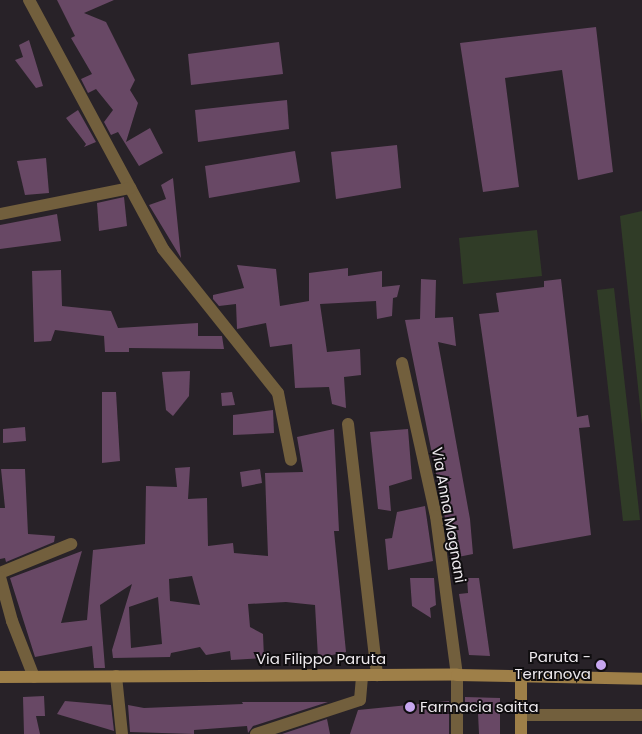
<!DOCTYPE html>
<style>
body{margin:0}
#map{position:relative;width:642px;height:734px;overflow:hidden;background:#282228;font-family:Poppins,sans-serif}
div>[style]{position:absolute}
.green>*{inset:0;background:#303c27}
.building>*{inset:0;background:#684865}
.street>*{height:12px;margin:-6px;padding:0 6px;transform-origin:6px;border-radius:6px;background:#725f3d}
.secondary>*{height:12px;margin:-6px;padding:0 6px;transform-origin:6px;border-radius:6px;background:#9e7f48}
.dots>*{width:14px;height:14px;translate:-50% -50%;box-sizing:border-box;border:2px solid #0f0d0f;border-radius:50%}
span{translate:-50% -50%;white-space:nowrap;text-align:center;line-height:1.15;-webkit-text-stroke:4px #0f0d0f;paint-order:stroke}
.street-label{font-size:15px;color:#ede9ed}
.poi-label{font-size:15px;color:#ede9ed}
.right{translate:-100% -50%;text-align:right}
.left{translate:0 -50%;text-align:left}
</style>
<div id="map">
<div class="green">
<i style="clip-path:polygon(642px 211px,642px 425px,620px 216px)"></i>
<i style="clip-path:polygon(537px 230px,542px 276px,463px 284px,459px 238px)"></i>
<i style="clip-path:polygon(614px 288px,640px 520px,623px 521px,597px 290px)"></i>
</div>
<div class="building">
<i style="clip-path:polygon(57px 0,114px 0,84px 13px,106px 22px,135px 80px,130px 90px,138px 103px,126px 142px,150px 128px,163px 153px,139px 166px,118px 132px,111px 135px,104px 122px,113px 110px,96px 89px,88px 93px,81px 79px,92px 74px,71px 38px,75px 36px)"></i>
<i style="clip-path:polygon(596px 27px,613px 172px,578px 180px,562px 70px,505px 78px,519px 187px,483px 192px,460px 43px)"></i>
<i style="clip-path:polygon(29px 40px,43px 86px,36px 88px,15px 60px,23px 57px,19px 45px)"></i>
<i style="clip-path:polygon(279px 42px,283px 74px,191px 85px,188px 54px)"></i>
<i style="clip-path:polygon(287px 100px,289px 129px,198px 142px,195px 110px)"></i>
<i style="clip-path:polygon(78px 110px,96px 142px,84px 147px,86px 144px,66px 118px)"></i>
<i style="clip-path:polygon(397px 145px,401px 188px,336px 199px,331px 152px)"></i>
<i style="clip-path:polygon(295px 151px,300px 182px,209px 198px,205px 166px)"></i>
<i style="clip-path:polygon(46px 158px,49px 193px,25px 195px,17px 161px)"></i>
<i style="clip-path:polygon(173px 178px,181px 258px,149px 205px,166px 199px,161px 185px)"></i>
<i style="clip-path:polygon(124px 197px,127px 226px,99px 231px,97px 203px)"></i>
<i style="clip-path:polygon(57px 214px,61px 241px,0 249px,0 225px)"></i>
<i style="clip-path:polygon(237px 265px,276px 269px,280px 306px,309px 301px,309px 273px,348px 268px,348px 276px,382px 271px,382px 287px,400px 285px,397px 297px,393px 298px,392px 316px,377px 319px,376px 301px,320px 304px,327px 352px,360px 349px,361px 375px,344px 377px,346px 408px,332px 404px,329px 387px,295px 388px,292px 344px,270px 347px,266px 323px,237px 329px,236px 304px,219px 306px,213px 299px,213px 295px,244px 288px)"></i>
<i style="clip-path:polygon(61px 270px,62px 306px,111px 311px,118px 328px,198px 323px,198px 336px,222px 336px,224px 349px,129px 348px,129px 352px,105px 352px,104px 336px,55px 330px,51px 341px,34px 342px,32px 271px)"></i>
<i style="clip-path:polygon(421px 279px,436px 280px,435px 318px,453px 317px,456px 346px,438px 342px,470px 519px,473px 554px,453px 558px,405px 320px,420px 319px)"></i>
<i style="clip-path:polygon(561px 279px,577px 417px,588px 415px,590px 427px,579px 428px,591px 535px,513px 549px,479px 314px,499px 312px,496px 293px,544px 287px,544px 281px)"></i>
<i style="clip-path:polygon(190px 371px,189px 396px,173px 416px,166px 410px,162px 372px)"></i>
<i style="clip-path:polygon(102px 392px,116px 392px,120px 461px,102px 463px)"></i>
<i style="clip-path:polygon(232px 392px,235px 405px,222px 406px,221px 393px)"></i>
<i style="clip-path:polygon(273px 410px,274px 433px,233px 435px,233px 415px)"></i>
<i style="clip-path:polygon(25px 427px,26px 441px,3px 443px,3px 429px)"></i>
<i style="clip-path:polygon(evenodd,334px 429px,339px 531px,334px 531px,346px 652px,318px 658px,315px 605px,286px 602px,248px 604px,250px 627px,263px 634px,264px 658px,231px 660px,230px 651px,206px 655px,200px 647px,171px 653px,170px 657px,113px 658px,112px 650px,132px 584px,100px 605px,105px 668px,94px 668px,92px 646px,35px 657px,10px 578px,82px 551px,61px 623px,87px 620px,93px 550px,145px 544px,146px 486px,177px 487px,175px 468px,190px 467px,188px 499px,207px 498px,208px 546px,233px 543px,234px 553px,268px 556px,265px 473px,303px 472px,297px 437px,334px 429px,192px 576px,200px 605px,170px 601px,169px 579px,192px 576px,334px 429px,158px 597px,162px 644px,131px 648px,129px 607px,158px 597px)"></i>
<i style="clip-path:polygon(408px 429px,412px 479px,389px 486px,391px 511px,378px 509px,370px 432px)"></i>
<i style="clip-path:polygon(1px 469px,25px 469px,28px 534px,55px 536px,54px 542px,6px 562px,5px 558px,0 559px,0 508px,5px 508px)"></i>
<i style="clip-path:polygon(260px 469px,262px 483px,242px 487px,240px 472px)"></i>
<i style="clip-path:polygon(425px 506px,433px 561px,388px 570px,385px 539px,392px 538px,397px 512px)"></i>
<i style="clip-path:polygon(410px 578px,434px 578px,436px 605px,430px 608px,431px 618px,412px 606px)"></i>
<i style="clip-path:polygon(467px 578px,479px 578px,490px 656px,469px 655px,459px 594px,468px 593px)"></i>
<i style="clip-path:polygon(44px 696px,45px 716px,36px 716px,40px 734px,24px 734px,23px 697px)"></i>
<i style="clip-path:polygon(465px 697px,500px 698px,500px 734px,479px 734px,478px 713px,465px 713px)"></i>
<i style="clip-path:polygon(65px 701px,111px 705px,114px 731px,57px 714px)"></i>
<i style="clip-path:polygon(449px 701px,449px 734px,350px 734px,358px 710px)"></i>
<i style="clip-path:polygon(242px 702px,328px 702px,253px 726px,248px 733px,247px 726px,194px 730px,194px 734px,130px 732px,128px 705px,144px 708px,243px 704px)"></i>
<i style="clip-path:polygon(327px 719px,330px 734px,282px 734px)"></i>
</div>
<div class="street">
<i style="left:29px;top:0;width:283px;rotate:61.7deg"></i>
<i style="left:163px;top:249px;width:184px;rotate:51.4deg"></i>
<i style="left:278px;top:393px;width:68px;rotate:79deg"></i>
<i style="left:0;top:214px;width:133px;rotate:-11.3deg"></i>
<i style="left:402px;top:363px;width:157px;rotate:77.5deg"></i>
<i style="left:436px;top:516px;width:160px;rotate:82.5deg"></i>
<i style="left:457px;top:675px;width:59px;rotate:90deg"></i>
<i style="left:348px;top:424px;width:253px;rotate:83.4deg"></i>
<i style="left:0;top:573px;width:77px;rotate:-22.2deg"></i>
<i style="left:0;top:577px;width:46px;rotate:74.7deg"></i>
<i style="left:12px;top:621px;width:60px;rotate:68.6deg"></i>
<i style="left:116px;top:676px;width:58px;rotate:84.1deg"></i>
<i style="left:521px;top:715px;width:121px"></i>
<i style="left:256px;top:734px;width:109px;rotate:-18.1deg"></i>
<i style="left:360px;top:700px;width:25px;rotate:-85deg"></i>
</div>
<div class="secondary">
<i style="left:0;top:677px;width:457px;rotate:-0.3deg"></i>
<i style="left:457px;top:675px;width:185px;rotate:1.2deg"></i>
<i style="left:521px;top:677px;width:57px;rotate:90deg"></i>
</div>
<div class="dots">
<i style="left:601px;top:665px;background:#c7a6ef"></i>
<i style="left:410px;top:707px;background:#c7a6ef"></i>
</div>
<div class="street-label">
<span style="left:449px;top:515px;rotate:80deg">Via Anna Magnani</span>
<span style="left:321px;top:659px">Via Filippo Paruta</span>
</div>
<div class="poi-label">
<span class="right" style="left:591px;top:665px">Paruta -<br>Terranova</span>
<span class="left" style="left:420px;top:707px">Farmacia saitta</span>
</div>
</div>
